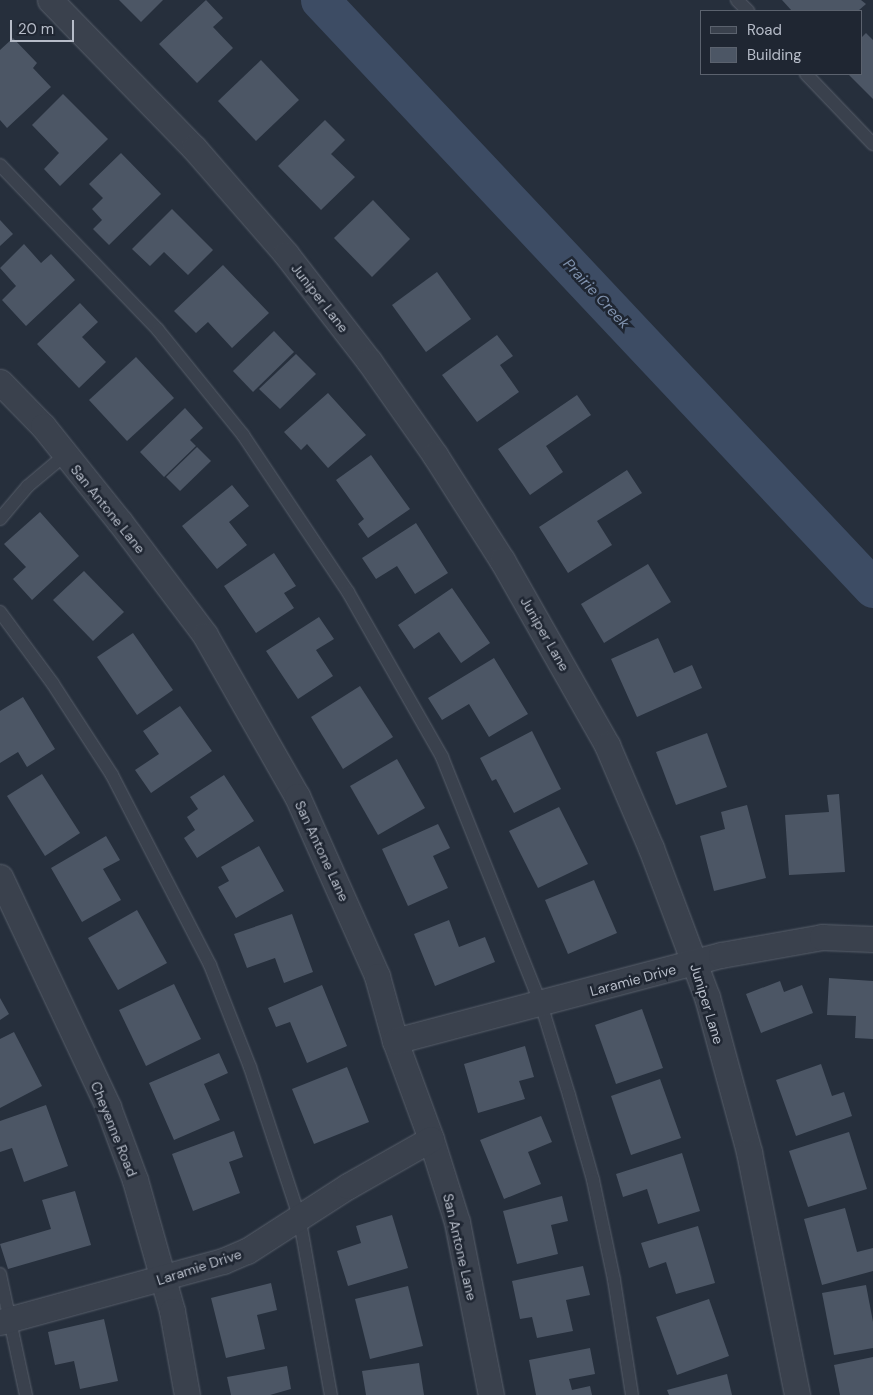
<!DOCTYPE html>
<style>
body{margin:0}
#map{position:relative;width:873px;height:1395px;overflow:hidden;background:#262f3c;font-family:"DM Sans",sans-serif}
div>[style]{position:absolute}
.river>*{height:39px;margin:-19.5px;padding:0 19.5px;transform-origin:19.5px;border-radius:19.5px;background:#3d4c64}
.building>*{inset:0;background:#4c5665}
.roads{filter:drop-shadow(0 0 1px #585f6b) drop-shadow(0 0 1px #585f6b)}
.lane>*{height:12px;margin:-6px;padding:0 6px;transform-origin:6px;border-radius:6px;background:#3a414d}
.street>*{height:25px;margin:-12.5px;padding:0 12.5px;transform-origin:12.5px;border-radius:12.5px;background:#3a414d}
span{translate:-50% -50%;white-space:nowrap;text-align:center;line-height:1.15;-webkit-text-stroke:5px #1f2632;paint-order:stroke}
.street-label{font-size:14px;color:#b6bcc8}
.water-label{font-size:15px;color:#7f91ad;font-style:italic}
.legend{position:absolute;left:700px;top:10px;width:162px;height:65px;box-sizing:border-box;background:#1f2632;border:1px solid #5b626e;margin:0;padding:6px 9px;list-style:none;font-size:15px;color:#b6bcc8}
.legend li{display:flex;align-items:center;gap:10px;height:25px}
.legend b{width:25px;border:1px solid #5b626e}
.scale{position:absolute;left:10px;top:20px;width:64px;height:22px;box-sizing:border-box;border:2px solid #b6bcc8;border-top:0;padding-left:6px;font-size:15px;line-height:18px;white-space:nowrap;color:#b6bcc8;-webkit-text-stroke:4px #1f2632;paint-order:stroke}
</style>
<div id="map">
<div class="river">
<i style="left:320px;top:0;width:807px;rotate:46.76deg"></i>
</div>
<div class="building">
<i style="clip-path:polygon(119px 0,163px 0,141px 22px)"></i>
<i style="clip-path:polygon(206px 0,223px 18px,213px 27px,233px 48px,197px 83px,159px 44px)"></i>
<i style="clip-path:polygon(782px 0,861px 0,866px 4px,858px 11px,792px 11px)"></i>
<i style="clip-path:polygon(866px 33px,873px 40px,873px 99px,848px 74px,862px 74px,862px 37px)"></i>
<i style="clip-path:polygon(13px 38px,37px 63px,33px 68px,51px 87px,7px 128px,0 120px,0 50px)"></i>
<i style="clip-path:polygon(261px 60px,299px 100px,256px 141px,218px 101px)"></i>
<i style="clip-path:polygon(63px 94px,108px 139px,60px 186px,44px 169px,59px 153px,32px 125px)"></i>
<i style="clip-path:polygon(325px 120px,345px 140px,331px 154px,355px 177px,321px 210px,278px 166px)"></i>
<i style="clip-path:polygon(121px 153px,161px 194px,109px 245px,93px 229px,102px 220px,92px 209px,103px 198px,89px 184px)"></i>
<i style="clip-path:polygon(373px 200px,410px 239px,372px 277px,334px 238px)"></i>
<i style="clip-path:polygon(172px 209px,213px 250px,188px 275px,164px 252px,150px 266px,132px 249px)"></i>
<i style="clip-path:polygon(0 220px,13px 234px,0 246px)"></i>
<i style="clip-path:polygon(24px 244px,41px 263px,51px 254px,75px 280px,26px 326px,2px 300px,16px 286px,0 268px)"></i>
<i style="clip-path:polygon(223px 265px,269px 313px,232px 348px,208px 322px,196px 333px,174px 311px)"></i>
<i style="clip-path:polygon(437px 272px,471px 319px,426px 352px,392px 305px)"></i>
<i style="clip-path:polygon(80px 303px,98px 322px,82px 337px,106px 362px,79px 388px,37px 344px)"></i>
<i style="clip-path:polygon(274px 331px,294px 352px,253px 392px,233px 371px)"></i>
<i style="clip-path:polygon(497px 335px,513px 356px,500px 365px,519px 392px,477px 422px,442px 375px)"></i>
<i style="clip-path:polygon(296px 354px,316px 374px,280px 409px,259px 389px)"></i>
<i style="clip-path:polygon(136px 357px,174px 398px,127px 441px,89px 400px)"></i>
<i style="clip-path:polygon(328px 393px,366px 435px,328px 468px,307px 444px,301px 450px,284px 432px)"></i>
<i style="clip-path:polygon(577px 395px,591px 415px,546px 446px,563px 472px,530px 495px,498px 449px)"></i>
<i style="clip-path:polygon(185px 408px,203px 428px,190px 440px,196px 446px,164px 477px,140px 452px)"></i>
<i style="clip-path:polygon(197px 447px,211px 461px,180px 491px,166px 477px)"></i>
<i style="clip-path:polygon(371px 455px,410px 509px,368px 538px,358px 524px,364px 519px,336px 480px)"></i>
<i style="clip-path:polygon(627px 470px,642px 493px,597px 521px,612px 545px,568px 573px,539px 527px)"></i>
<i style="clip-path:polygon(232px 485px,249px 506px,229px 522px,247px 545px,217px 569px,182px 526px)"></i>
<i style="clip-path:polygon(40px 512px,79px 556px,32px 600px,13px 579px,26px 567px,4px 544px)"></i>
<i style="clip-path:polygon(416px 523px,448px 573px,415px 594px,397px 566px,376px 579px,362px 558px)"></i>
<i style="clip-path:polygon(274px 553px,296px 586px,284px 593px,294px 608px,256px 633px,224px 586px)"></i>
<i style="clip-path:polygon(648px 564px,671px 602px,604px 643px,581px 604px)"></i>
<i style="clip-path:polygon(84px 571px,124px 612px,93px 641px,53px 600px)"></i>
<i style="clip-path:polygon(452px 588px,490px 643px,461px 663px,439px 632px,414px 649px,398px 625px)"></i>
<i style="clip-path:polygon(319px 617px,334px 639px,316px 650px,333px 676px,298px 699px,266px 651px)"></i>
<i style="clip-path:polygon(133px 633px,173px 690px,137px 715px,97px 657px)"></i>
<i style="clip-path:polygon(658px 638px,674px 673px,692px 665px,702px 688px,637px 717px,611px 659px)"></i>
<i style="clip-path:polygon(494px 658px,528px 714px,489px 737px,469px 704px,442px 720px,428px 698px)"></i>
<i style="clip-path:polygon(360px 686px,393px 737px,343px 769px,311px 717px)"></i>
<i style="clip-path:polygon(23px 697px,55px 749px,27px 767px,18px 752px,0 763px,0 711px)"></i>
<i style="clip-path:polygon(180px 706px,212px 751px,151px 793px,135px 770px,159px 754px,143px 731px)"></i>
<i style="clip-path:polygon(532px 731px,561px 789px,514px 813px,496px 779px,492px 781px,480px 758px)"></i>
<i style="clip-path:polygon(707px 733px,727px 787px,676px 805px,656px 752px)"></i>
<i style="clip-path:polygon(397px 759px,425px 808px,378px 835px,350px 786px)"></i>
<i style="clip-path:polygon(42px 774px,80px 833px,45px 856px,7px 796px)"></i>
<i style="clip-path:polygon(224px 775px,254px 821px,197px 858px,184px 838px,195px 830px,187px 817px,198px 809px,190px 797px)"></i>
<i style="clip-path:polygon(839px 794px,845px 872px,789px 875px,785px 815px,829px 812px,827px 795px)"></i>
<i style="clip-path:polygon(747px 805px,766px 878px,714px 891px,700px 836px,725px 829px,721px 812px)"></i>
<i style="clip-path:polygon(559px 807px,588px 864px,538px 888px,509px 831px)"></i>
<i style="clip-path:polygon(438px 824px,450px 848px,433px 856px,448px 888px,408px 906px,382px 849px)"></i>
<i style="clip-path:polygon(106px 836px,120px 860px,103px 869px,121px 900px,82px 922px,51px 868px)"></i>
<i style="clip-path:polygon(259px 846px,284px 891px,236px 918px,218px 887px,229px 881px,221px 867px)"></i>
<i style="clip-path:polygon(594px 880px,617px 933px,568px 954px,545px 900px)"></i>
<i style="clip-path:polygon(137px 910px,167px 963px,118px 990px,88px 938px)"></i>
<i style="clip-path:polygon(292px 914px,313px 972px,284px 983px,275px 958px,247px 968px,234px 934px)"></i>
<i style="clip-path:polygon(449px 920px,459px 947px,485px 937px,495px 962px,435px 986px,414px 934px)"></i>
<i style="clip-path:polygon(829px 978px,873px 981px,873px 1039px,855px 1038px,856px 1016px,827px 1015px)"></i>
<i style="clip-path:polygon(780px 981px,784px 992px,802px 985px,813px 1013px,761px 1033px,746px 994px)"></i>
<i style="clip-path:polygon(174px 984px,201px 1039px,146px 1066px,119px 1010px)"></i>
<i style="clip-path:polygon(322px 985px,347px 1046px,307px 1063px,290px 1022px,276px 1027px,268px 1008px)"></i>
<i style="clip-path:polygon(0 998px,9px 1014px,0 1020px)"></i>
<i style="clip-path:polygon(642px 1009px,663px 1068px,616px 1084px,595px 1025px)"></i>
<i style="clip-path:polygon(14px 1032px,42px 1086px,0 1108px,0 1039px)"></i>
<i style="clip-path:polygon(525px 1046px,534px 1077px,519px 1081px,525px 1099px,478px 1113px,464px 1064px)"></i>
<i style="clip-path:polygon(219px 1053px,228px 1073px,204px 1084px,220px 1120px,174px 1140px,149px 1083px)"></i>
<i style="clip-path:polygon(821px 1064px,832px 1096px,844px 1092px,852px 1116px,796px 1136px,776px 1080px)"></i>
<i style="clip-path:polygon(347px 1067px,369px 1122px,314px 1144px,292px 1089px)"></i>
<i style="clip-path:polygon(660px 1079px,681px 1138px,631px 1155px,611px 1096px)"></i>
<i style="clip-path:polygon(46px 1105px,68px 1166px,24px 1182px,12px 1148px,0 1152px,0 1121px)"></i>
<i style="clip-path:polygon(541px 1116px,552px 1142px,528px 1152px,541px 1184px,504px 1199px,480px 1140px)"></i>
<i style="clip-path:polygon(234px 1131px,243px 1157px,229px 1162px,240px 1193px,193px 1211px,172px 1154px)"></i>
<i style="clip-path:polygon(849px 1132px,867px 1189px,808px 1207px,789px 1151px)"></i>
<i style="clip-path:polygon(682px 1153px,700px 1211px,658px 1224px,647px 1189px,623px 1197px,616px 1174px)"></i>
<i style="clip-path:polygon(75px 1191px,91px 1245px,8px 1269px,0 1244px,51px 1229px,42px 1200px)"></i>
<i style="clip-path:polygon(562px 1196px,568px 1221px,551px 1225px,558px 1254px,517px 1264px,503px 1211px)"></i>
<i style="clip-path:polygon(845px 1208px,857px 1252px,873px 1248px,873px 1271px,822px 1285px,804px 1219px)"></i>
<i style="clip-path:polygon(392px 1215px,408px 1268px,348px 1286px,337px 1251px,361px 1243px,356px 1226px)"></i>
<i style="clip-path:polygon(698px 1226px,715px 1283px,676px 1294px,666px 1262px,649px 1268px,641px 1243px)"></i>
<i style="clip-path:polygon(583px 1266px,590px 1295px,566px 1300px,573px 1331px,537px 1338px,532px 1317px,520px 1319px,512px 1281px)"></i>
<i style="clip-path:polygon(271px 1283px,277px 1310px,257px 1315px,265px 1349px,226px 1358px,211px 1298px)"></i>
<i style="clip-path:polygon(866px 1285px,873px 1322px,873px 1348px,834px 1355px,822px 1293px)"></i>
<i style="clip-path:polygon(408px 1286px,423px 1346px,370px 1359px,355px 1299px)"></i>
<i style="clip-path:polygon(709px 1299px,729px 1356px,677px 1375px,656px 1317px)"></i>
<i style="clip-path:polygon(104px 1319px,118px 1381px,80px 1389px,74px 1361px,55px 1365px,48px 1332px)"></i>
<i style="clip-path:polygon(590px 1348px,595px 1374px,569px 1379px,572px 1390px,590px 1386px,592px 1395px,536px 1395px,529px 1360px)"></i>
<i style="clip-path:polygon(873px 1357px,873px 1395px,840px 1395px,834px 1365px)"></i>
<i style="clip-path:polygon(419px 1363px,424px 1395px,366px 1395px,362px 1371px)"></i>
<i style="clip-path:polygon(287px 1366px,291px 1389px,270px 1395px,231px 1395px,227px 1377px)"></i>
<i style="clip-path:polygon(727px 1374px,732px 1395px,669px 1395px,667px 1390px)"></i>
</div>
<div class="roads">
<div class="lane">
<i style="left:737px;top:0;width:16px;rotate:45deg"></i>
<i style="left:806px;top:74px;width:97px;rotate:46.3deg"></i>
<i style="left:0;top:165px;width:228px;rotate:46.2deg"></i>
<i style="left:158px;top:330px;width:135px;rotate:51deg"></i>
<i style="left:243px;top:435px;width:189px;rotate:56.2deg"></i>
<i style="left:348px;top:592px;width:190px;rotate:60.3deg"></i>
<i style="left:442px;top:757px;width:266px;rotate:68.2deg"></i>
<i style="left:541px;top:1004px;width:95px;rotate:72.9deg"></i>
<i style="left:569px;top:1095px;width:88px;rotate:74.2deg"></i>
<i style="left:593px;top:1180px;width:102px;rotate:78.1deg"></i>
<i style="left:614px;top:1280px;width:116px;rotate:81.1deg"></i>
<i style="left:0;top:519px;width:43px;rotate:-49.7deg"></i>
<i style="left:28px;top:486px;width:48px;rotate:-40deg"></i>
<i style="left:0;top:612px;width:89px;rotate:53.6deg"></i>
<i style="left:53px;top:684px;width:108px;rotate:57deg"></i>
<i style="left:112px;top:775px;width:214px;rotate:62.7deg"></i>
<i style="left:210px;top:965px;width:110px;rotate:68.6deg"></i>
<i style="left:250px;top:1067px;width:157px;rotate:71.8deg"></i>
<i style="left:299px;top:1216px;width:182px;rotate:79.9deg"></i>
<i style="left:0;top:1274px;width:124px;rotate:77.9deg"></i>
</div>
<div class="street">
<i style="left:50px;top:0;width:206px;rotate:45.8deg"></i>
<i style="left:194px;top:148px;width:140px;rotate:49deg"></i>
<i style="left:286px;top:254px;width:135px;rotate:52.2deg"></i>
<i style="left:369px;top:361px;width:115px;rotate:54.9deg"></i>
<i style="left:435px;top:455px;width:125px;rotate:57.5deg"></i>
<i style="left:502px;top:560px;width:213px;rotate:60.4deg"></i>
<i style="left:607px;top:745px;width:112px;rotate:66.9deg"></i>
<i style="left:651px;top:848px;width:159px;rotate:69.4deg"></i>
<i style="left:707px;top:997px;width:161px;rotate:74.8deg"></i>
<i style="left:749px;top:1152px;width:248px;rotate:78.8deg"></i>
<i style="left:0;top:382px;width:62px;rotate:45.7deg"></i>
<i style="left:43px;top:426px;width:123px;rotate:51.3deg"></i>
<i style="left:120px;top:522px;width:141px;rotate:53deg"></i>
<i style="left:205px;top:635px;width:185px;rotate:60.3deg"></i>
<i style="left:297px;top:796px;width:197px;rotate:66deg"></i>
<i style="left:377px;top:976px;width:67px;rotate:74.5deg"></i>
<i style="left:395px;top:1041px;width:104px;rotate:69.8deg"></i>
<i style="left:431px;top:1139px;width:87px;rotate:72.6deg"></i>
<i style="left:457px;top:1222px;width:176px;rotate:78.9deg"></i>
<i style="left:0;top:877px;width:254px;rotate:64.8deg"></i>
<i style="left:108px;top:1107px;width:78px;rotate:69.7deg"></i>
<i style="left:135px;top:1180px;width:136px;rotate:74.2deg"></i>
<i style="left:172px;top:1311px;width:85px;rotate:79.9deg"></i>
<i style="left:395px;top:1041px;width:337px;rotate:-14.8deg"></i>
<i style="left:721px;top:955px;width:103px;rotate:-10.1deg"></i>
<i style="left:822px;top:937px;width:51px;rotate:2.2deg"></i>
<i style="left:0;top:1322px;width:231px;rotate:-15.3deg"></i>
<i style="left:223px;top:1261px;width:26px;rotate:-23deg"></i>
<i style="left:247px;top:1251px;width:120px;rotate:-32.8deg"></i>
<i style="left:348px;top:1186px;width:95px;rotate:-29.5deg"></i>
</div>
</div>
<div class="street-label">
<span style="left:320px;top:298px;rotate:52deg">Juniper Lane</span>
<span style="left:108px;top:509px;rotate:51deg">San Antone Lane</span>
<span style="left:545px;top:634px;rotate:60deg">Juniper Lane</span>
<span style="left:322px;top:851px;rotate:65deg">San Antone Lane</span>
<span style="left:633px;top:980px;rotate:-15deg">Laramie Drive</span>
<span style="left:707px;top:1004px;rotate:73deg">Juniper Lane</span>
<span style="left:114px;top:1129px;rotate:68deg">Cheyenne Road</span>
<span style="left:460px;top:1247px;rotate:77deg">San Antone Lane</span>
<span style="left:199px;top:1267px;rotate:-18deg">Laramie Drive</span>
</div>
<div class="water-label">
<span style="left:596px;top:294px;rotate:47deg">Prairie Creek</span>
</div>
<ul class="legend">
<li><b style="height:6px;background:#3a414d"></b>Road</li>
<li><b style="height:14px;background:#4c5665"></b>Building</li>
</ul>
<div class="scale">20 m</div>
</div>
